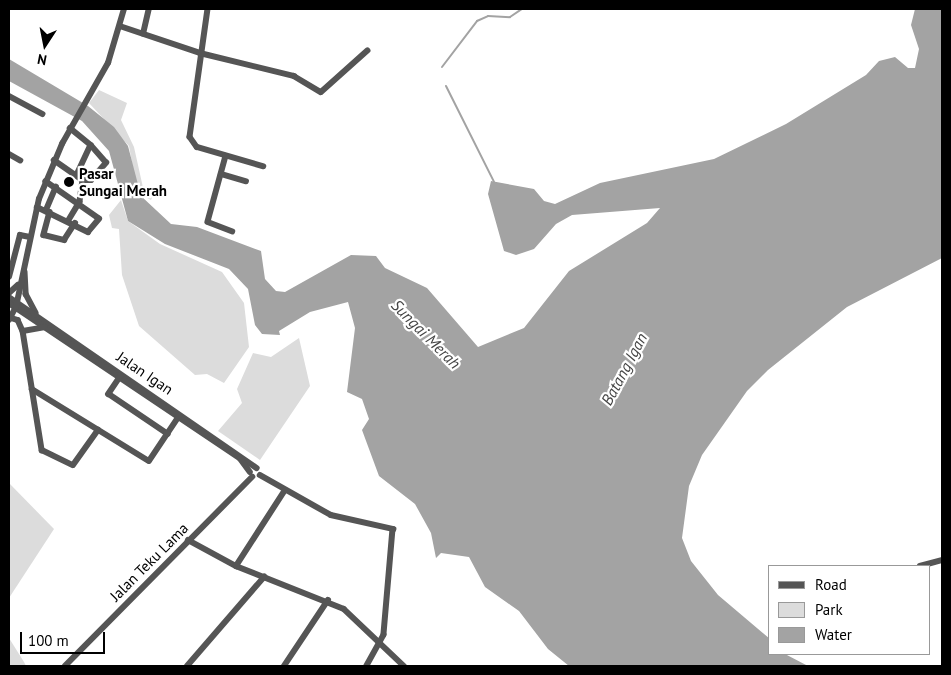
<!DOCTYPE html>
<style>
body{margin:0}
#map{position:relative;width:951px;height:675px;overflow:hidden;background:#fff;font-family:"PT Sans",sans-serif}
div>[style]{position:absolute}
.green>*{inset:0;background:#dcdcdc}
.water>*{inset:0;background:#a3a3a3}
.stream>*{height:2px;margin:-1px;padding:0 1px;transform-origin:1px;border-radius:1px;background:#a3a3a3}
.minor>*{height:5.5px;margin:-2.75px;padding:0 2.75px;transform-origin:2.75px;border-radius:2.75px;background:#555}
.dots>*{width:14px;height:14px;translate:-50% -50%;box-sizing:border-box;border:2px solid #fff;border-radius:50%}
span{translate:-50% -50%;white-space:nowrap;text-align:center;line-height:1.15;-webkit-text-stroke:4.5px #fff;paint-order:stroke}
.poi-label{font-size:15px;color:#000;font-weight:700}
.left{translate:0 -50%;text-align:left}
.street-label{font-size:15px;color:#000}
.water-label{font-size:16px;color:#444;font-style:italic}
.frame{position:absolute;inset:0;border:10px solid #000;pointer-events:none}
.legend{position:absolute;left:768px;top:565px;width:162px;height:90px;box-sizing:border-box;background:#fff;border:1px solid #999;margin:0;padding:6px 9px;list-style:none;font-size:15px;color:#000}
.legend li{display:flex;align-items:center;gap:10px;height:25px}
.legend b{width:25px;border:1px solid #999}
.north{position:absolute;left:20px;top:20px;width:50px;height:50px;-webkit-text-stroke:4px #fff;paint-order:stroke;rotate:191deg;font-size:14px;font-weight:700;line-height:20px;text-align:center;color:#000}
.north::after{content:'';display:block;margin:auto;width:18px;height:22px;background:#000;clip-path:polygon(50% 0,100% 100%,50% 72%,0 100%)}
.scale{position:absolute;left:20px;top:632px;width:85px;height:22px;box-sizing:border-box;border:2px solid #000;border-top:0;padding-left:6px;font-size:15px;line-height:18px;white-space:nowrap;color:#000;-webkit-text-stroke:4px #fff;paint-order:stroke}
</style>
<div id="map">
<div class="green">
<i style="clip-path:polygon(99px 90px,127px 103px,121px 120px,134px 147px,144px 192px,154px 193px,151px 200px,143px 196px,135px 180px,129px 146px,89px 103px)"></i>
<i style="clip-path:polygon(121px 200px,128px 221px,160px 244px,222px 272px,244px 303px,249px 347px,224px 383px,207px 374px,195px 375px,139px 326px,122px 275px,119px 229px,112px 228px,109px 215px)"></i>
<i style="clip-path:polygon(299px 338px,310px 386px,260px 460px,218px 431px,242px 403px,237px 389px,253px 353px,271px 357px)"></i>
<i style="clip-path:polygon(9px 483px,54px 529px,9px 598px)"></i>
<i style="clip-path:polygon(9px 638px,24px 662px,26px 666px,9px 666px)"></i>
</div>
<div class="water">
<i style="clip-path:polygon(915px 9px,942px 9px,942px 258px,847px 307px,768px 370px,747px 391px,702px 455px,689px 486px,682px 538px,691px 561px,718px 595px,770px 639px,770px 654px,785px 654px,808px 666px,569px 666px,548px 649px,519px 611px,485px 587px,469px 557px,441px 553px,436px 558px,431px 533px,415px 504px,379px 476px,362px 430px,369px 419px,362px 399px,347px 392px,355px 328px,348px 302px,310px 312px,279px 331px,280px 335px,262px 334px,255px 325px,248px 289px,229px 269px,165px 244px,128px 221px,109px 151px,82px 121px,9px 81px,9px 59px,88px 106px,114px 127px,128px 146px,141px 196px,171px 224px,197px 227px,261px 251px,265px 279px,276px 291px,285px 292px,351px 255px,376px 256px,385px 268px,427px 288px,478px 347px,524px 328px,569px 271px,647px 223px,660px 208px,572px 215px,556px 224px,534px 249px,516px 255px,504px 251px,488px 194px,491px 181px,534px 189px,544px 201px,555px 204px,600px 183px,714px 159px,786px 124px,866px 75px,879px 61px,895px 57px,908px 68px,915px 68px,919px 49px,911px 25px)"></i>
</div>
<div class="stream">
<i style="left:442px;top:67px;width:58px;rotate:-52.7deg"></i>
<i style="left:477px;top:21px;width:12px;rotate:-24deg"></i>
<i style="left:488px;top:16px;width:22px;rotate:3deg"></i>
<i style="left:510px;top:17px;width:14px;rotate:-34deg"></i>
<i style="left:446px;top:86px;width:107px;rotate:63.4deg"></i>
</div>
<div class="minor">
<i style="left:208px;top:9px;width:129px;rotate:98deg"></i>
<i style="left:190px;top:137px;width:12px;rotate:55deg"></i>
<i style="left:197px;top:147px;width:69px;rotate:16.1deg"></i>
<i style="left:120px;top:26px;width:84px;rotate:18.6deg"></i>
<i style="left:200px;top:53px;width:97px;rotate:13.7deg"></i>
<i style="left:294px;top:76px;width:31px;rotate:31deg"></i>
<i style="left:321px;top:92px;width:62px;rotate:-41.7deg"></i>
<i style="left:143px;top:34px;width:26px;rotate:-77deg"></i>
<i style="left:9px;top:96px;width:38px;rotate:28deg"></i>
<i style="left:70px;top:128px;width:27px;rotate:39deg"></i>
<i style="left:91px;top:145px;width:31px;rotate:115deg"></i>
<i style="left:9px;top:154px;width:13px;rotate:29deg"></i>
<i style="left:226px;top:156px;width:68px;rotate:105.3deg"></i>
<i style="left:208px;top:222px;width:26px;rotate:21deg"></i>
<i style="left:54px;top:160px;width:35px;rotate:35deg"></i>
<i style="left:83px;top:180px;width:22px;rotate:98deg"></i>
<i style="left:80px;top:202px;width:21px;rotate:121deg"></i>
<i style="left:221px;top:174px;width:26px;rotate:16deg"></i>
<i style="left:83px;top:180px;width:8px"></i>
<i style="left:91px;top:180px;width:23px;rotate:-49deg"></i>
<i style="left:106px;top:163px;width:21px;rotate:-131deg"></i>
<i style="left:37px;top:207px;width:57px;rotate:26.1deg"></i>
<i style="left:88px;top:232px;width:17px;rotate:-50deg"></i>
<i style="left:99px;top:219px;width:65px;rotate:-145.1deg"></i>
<i style="left:46px;top:210px;width:25px;rotate:-67deg"></i>
<i style="left:50px;top:212px;width:24px;rotate:105deg"></i>
<i style="left:44px;top:235px;width:21px;rotate:14deg"></i>
<i style="left:64px;top:240px;width:20px;rotate:-57deg"></i>
<i style="left:25px;top:272px;width:22px;rotate:87deg"></i>
<i style="left:26px;top:294px;width:21px;rotate:62deg"></i>
<i style="left:9px;top:277px;width:43px;rotate:-75.3deg"></i>
<i style="left:20px;top:235px;width:10px;rotate:11deg"></i>
<i style="left:9px;top:293px;width:12px;rotate:-42deg"></i>
<i style="left:9px;top:297px;width:301px;rotate:34.6deg"></i>
<i style="left:9px;top:303px;width:278px;rotate:33.9deg"></i>
<i style="left:240px;top:458px;width:17px;rotate:54deg"></i>
<i style="left:11px;top:318px;width:7px;rotate:16deg"></i>
<i style="left:18px;top:320px;width:12px;rotate:66deg"></i>
<i style="left:23px;top:331px;width:121px;rotate:80.9deg"></i>
<i style="left:42px;top:450px;width:34px;rotate:26deg"></i>
<i style="left:73px;top:465px;width:43px;rotate:-54.5deg"></i>
<i style="left:9px;top:320px;width:15px;rotate:-62deg"></i>
<i style="left:16px;top:307px;width:110px;rotate:-78deg"></i>
<i style="left:39px;top:199px;width:60px;rotate:-67.3deg"></i>
<i style="left:62px;top:144px;width:93px;rotate:-60.4deg"></i>
<i style="left:108px;top:63px;width:56px;rotate:-73.5deg"></i>
<i style="left:23px;top:331px;width:22px;rotate:-10deg"></i>
<i style="left:121px;top:376px;width:22px;rotate:124deg"></i>
<i style="left:109px;top:394px;width:71px;rotate:34.1deg"></i>
<i style="left:32px;top:389px;width:137px;rotate:31.6deg"></i>
<i style="left:149px;top:461px;width:54px;rotate:-56.3deg"></i>
<i style="left:260px;top:475px;width:81px;rotate:29.4deg"></i>
<i style="left:331px;top:515px;width:64px;rotate:12.7deg"></i>
<i style="left:393px;top:529px;width:106px;rotate:94.9deg"></i>
<i style="left:384px;top:635px;width:35px;rotate:119deg"></i>
<i style="left:188px;top:540px;width:55px;rotate:28.4deg"></i>
<i style="left:236px;top:566px;width:116px;rotate:21.7deg"></i>
<i style="left:344px;top:609px;width:83px;rotate:43.5deg"></i>
<i style="left:236px;top:566px;width:90px;rotate:-57.2deg"></i>
<i style="left:920px;top:566px;width:23px;rotate:-15deg"></i>
<i style="left:65px;top:666px;width:266px;rotate:-45.3deg"></i>
<i style="left:187px;top:666px;width:118px;rotate:-49.1deg"></i>
<i style="left:284px;top:666px;width:79px;rotate:-56.3deg"></i>
</div>
<div class="dots">
<i style="left:69px;top:182px;background:#000"></i>
</div>
<div class="poi-label">
<span class="left" style="left:79px;top:182px">Pasar<br>Sungai Merah</span>
</div>
<div class="street-label">
<span style="left:145px;top:373px;rotate:34deg">Jalan Igan</span>
<span style="left:149px;top:562px;rotate:-45deg">Jalan Teku Lama</span>
</div>
<div class="water-label">
<span style="left:426px;top:334px;rotate:45deg">Sungai Merah</span>
<span style="left:624px;top:369px;rotate:-62deg">Batang Igan</span>
</div>
<div class="frame"></div>
<ul class="legend">
<li><b style="height:6px;background:#555"></b>Road</li>
<li><b style="height:14px;background:#dcdcdc"></b>Park</li>
<li><b style="height:14px;background:#a3a3a3"></b>Water</li>
</ul>
<div class="north">N</div>
<div class="scale">100 m</div>
</div>
